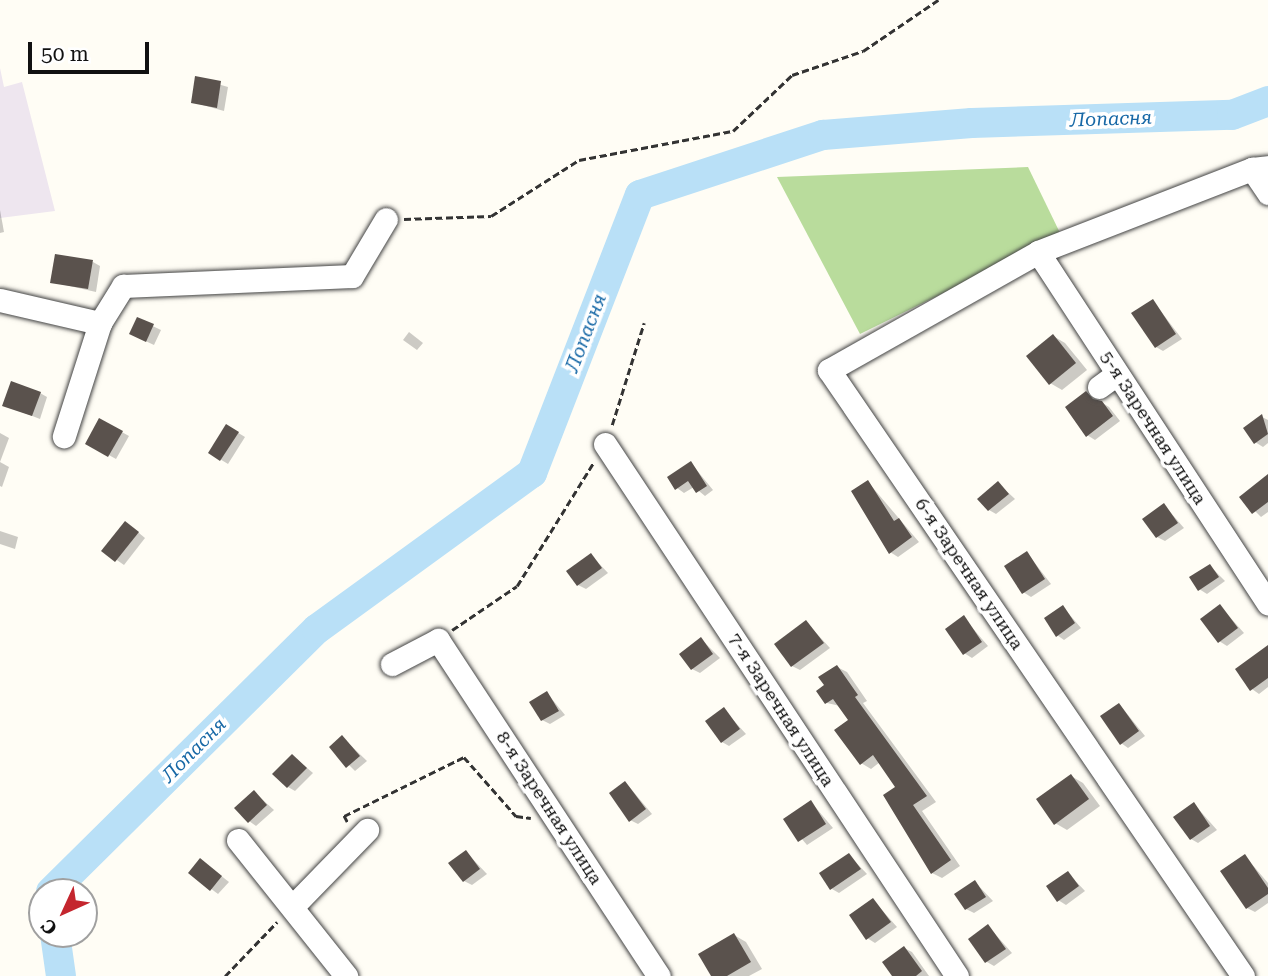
<!DOCTYPE html>
<meta charset="utf-8">
<style>
body{margin:0}
#map{position:relative;width:1268px;height:976px;overflow:hidden;background:#fffdf5;font-family:"Roboto Serif",serif}
div>[style]{position:absolute}
.industrial>*{inset:0;background:#eee6ef}
.forest>*{inset:0;background:#b9dc9c}
.shadow>*{inset:0;background:#0003}
.river>*{height:30px;margin:-15px;padding:0 15px;transform-origin:15px;border-radius:15px;background:#b9e0f7}
.building>*{inset:0;background:#5a524d}
.path>*{height:2.5px;margin-top:-1.25px;transform-origin:0;background:repeating-linear-gradient(90deg,#333 0 7px,transparent 0 10.5px)}
.roads{filter:drop-shadow(0 0 2px #444) drop-shadow(0 0 2px #444)}
.minor>*{height:23px;margin:-11.5px;padding:0 11.5px;transform-origin:11.5px;border-radius:11.5px;background:#fff}
span{translate:-50% -50%;white-space:nowrap;text-align:center;line-height:1.15;-webkit-text-stroke:7px #fff;paint-order:stroke}
.street-label{font-size:18px;color:#111}
.water-label{font-size:19px;color:#1768a6;font-style:italic}
.north{position:absolute;left:28px;top:878px;width:70px;height:70px;box-sizing:border-box;background:#fff;border:2px solid #a0a0a0;border-radius:50%;rotate:225deg;font-size:19px;font-weight:700;line-height:28px;text-align:center;color:#111}
.north::after{content:'';display:block;margin:auto;width:24px;height:32px;background:#c4262e;clip-path:polygon(50% 0,100% 100%,50% 72%,0 100%)}
.scale{position:absolute;left:28px;top:42px;width:121px;height:32px;box-sizing:border-box;border:4px solid #111;border-top:0;padding-left:9px;font-size:21px;line-height:24px;white-space:nowrap;color:#111;-webkit-text-stroke:5px #fff;paint-order:stroke}
</style>
<div id="map">
<div class="industrial">
<i style="clip-path:polygon(0 68px,4px 87px,22px 82px,55px 211px,0 218px)"></i>
</div>
<div class="forest">
<i style="clip-path:polygon(1028px 167px,1061px 235px,860px 334px,777px 177px)"></i>
</div>
<div class="shadow">
<i style="clip-path:polygon(197px 78px,228px 87px,224px 111px,192px 102px)"></i>
<i style="clip-path:polygon(0 210px,4px 232px,0 233px)"></i>
<i style="clip-path:polygon(93px 262px,100px 266px,96px 292px,52px 282px)"></i>
<i style="clip-path:polygon(1153px 301px,1182px 339px,1163px 351px,1156px 347px)"></i>
<i style="clip-path:polygon(138px 319px,161px 330px,154px 345px,139px 338px)"></i>
<i style="clip-path:polygon(409px 332px,423px 343px,417px 350px,403px 340px)"></i>
<i style="clip-path:polygon(1053px 336px,1065px 343px,1087px 370px,1062px 390px,1050px 383px)"></i>
<i style="clip-path:polygon(40px 393px,47px 397px,40px 419px,4px 405px)"></i>
<i style="clip-path:polygon(1086px 393px,1109px 407px,1120px 421px,1095px 440px,1087px 435px)"></i>
<i style="clip-path:polygon(1262px 417px,1268px 420px,1268px 443px,1263px 447px,1255px 442px)"></i>
<i style="clip-path:polygon(100px 420px,129px 436px,116px 459px,87px 443px)"></i>
<i style="clip-path:polygon(227px 426px,245px 437px,228px 464px,210px 453px)"></i>
<i style="clip-path:polygon(0 433px,9px 438px,0 462px)"></i>
<i style="clip-path:polygon(0 462px,9px 467px,2px 487px,0 486px)"></i>
<i style="clip-path:polygon(691px 463px,713px 490px,705px 496px,694px 487px,684px 493px,677px 488px)"></i>
<i style="clip-path:polygon(1268px 476px,1268px 512px,1261px 517px,1241px 497px)"></i>
<i style="clip-path:polygon(868px 482px,919px 542px,898px 557px,890px 552px)"></i>
<i style="clip-path:polygon(998px 483px,1015px 499px,996px 514px,989px 510px)"></i>
<i style="clip-path:polygon(1164px 505px,1184px 528px,1165px 541px,1157px 537px)"></i>
<i style="clip-path:polygon(133px 528px,145px 538px,124px 565px,104px 551px)"></i>
<i style="clip-path:polygon(0 531px,18px 537px,15px 549px,0 544px)"></i>
<i style="clip-path:polygon(1027px 553px,1051px 584px,1031px 597px,1023px 592px)"></i>
<i style="clip-path:polygon(591px 555px,608px 573px,586px 589px,578px 585px)"></i>
<i style="clip-path:polygon(1210px 566px,1225px 581px,1207px 594px,1199px 589px)"></i>
<i style="clip-path:polygon(1220px 606px,1244px 633px,1227px 646px,1219px 641px)"></i>
<i style="clip-path:polygon(1063px 607px,1081px 628px,1064px 640px,1057px 635px)"></i>
<i style="clip-path:polygon(964px 618px,988px 646px,972px 658px,964px 653px)"></i>
<i style="clip-path:polygon(806px 622px,830px 648px,800px 670px,792px 666px)"></i>
<i style="clip-path:polygon(701px 639px,720px 658px,700px 673px,692px 669px)"></i>
<i style="clip-path:polygon(1268px 653px,1268px 687px,1259px 694px,1252px 689px)"></i>
<i style="clip-path:polygon(837px 667px,847px 672px,867px 701px,863px 703px,936px 802px,922px 811px,960px 866px,942px 878px,932px 873px,897px 787px,880px 762px,871px 769px,861px 763px,850px 720px,840px 706px,827px 703px,826px 686px)"></i>
<i style="clip-path:polygon(547px 693px,565px 715px,550px 724px,542px 720px)"></i>
<i style="clip-path:polygon(1120px 705px,1145px 736px,1128px 748px,1121px 743px)"></i>
<i style="clip-path:polygon(724px 710px,746px 734px,729px 746px,722px 742px)"></i>
<i style="clip-path:polygon(343px 738px,367px 761px,355px 771px,331px 747px)"></i>
<i style="clip-path:polygon(293px 756px,313px 773px,295px 791px,288px 787px)"></i>
<i style="clip-path:polygon(1071px 776px,1083px 783px,1100px 806px,1067px 830px,1055px 823px)"></i>
<i style="clip-path:polygon(626px 783px,652px 814px,638px 824px,630px 820px)"></i>
<i style="clip-path:polygon(254px 792px,274px 810px,256px 826px,249px 821px)"></i>
<i style="clip-path:polygon(811px 802px,833px 828px,807px 845px,785px 819px)"></i>
<i style="clip-path:polygon(1194px 804px,1217px 830px,1198px 843px,1191px 839px)"></i>
<i style="clip-path:polygon(466px 852px,487px 874px,472px 885px,464px 881px)"></i>
<i style="clip-path:polygon(849px 855px,867px 874px,839px 893px,832px 889px)"></i>
<i style="clip-path:polygon(1245px 856px,1268px 883px,1268px 903px,1255px 912px,1247px 908px)"></i>
<i style="clip-path:polygon(201px 860px,229px 882px,218px 894px,190px 873px)"></i>
<i style="clip-path:polygon(1068px 873px,1085px 891px,1066px 905px,1058px 900px)"></i>
<i style="clip-path:polygon(975px 882px,993px 901px,974px 913px,966px 909px)"></i>
<i style="clip-path:polygon(873px 900px,897px 927px,875px 943px,867px 938px)"></i>
<i style="clip-path:polygon(988px 926px,1012px 953px,994px 966px,987px 962px)"></i>
<i style="clip-path:polygon(734px 935px,746px 942px,762px 969px,749px 976px,713px 976px)"></i>
<i style="clip-path:polygon(904px 948px,912px 952px,929px 976px,894px 976px)"></i>
</div>
<div class="river">
<i style="left:51px;top:892px;width:374px;rotate:-44.7deg"></i>
<i style="left:317px;top:629px;width:266px;rotate:-36deg"></i>
<i style="left:532px;top:473px;width:298px;rotate:-68.8deg"></i>
<i style="left:640px;top:195px;width:193px;rotate:-18.2deg"></i>
<i style="left:823px;top:135px;width:149px;rotate:-4.6deg"></i>
<i style="left:972px;top:123px;width:260px;rotate:-1.8deg"></i>
<i style="left:1232px;top:115px;width:39px;rotate:-21deg"></i>
<i style="left:55px;top:934px;width:42px;rotate:81.9deg"></i>
</div>
<div class="building">
<i style="clip-path:polygon(195px 76px,221px 81px,217px 108px,191px 103px)"></i>
<i style="clip-path:polygon(55px 254px,93px 260px,88px 289px,50px 283px)"></i>
<i style="clip-path:polygon(1153px 299px,1176px 334px,1155px 348px,1131px 313px)"></i>
<i style="clip-path:polygon(137px 317px,154px 324px,146px 342px,129px 334px)"></i>
<i style="clip-path:polygon(1053px 334px,1076px 363px,1049px 385px,1026px 356px)"></i>
<i style="clip-path:polygon(11px 381px,41px 392px,32px 416px,2px 406px)"></i>
<i style="clip-path:polygon(1086px 391px,1093px 399px,1102px 401px,1113px 416px,1086px 437px,1065px 407px)"></i>
<i style="clip-path:polygon(1262px 414px,1268px 434px,1254px 444px,1243px 428px)"></i>
<i style="clip-path:polygon(99px 418px,123px 431px,108px 457px,85px 444px)"></i>
<i style="clip-path:polygon(226px 424px,239px 432px,220px 461px,208px 453px)"></i>
<i style="clip-path:polygon(691px 461px,707px 486px,696px 493px,688px 481px,675px 490px,667px 477px)"></i>
<i style="clip-path:polygon(1268px 474px,1268px 502px,1252px 514px,1239px 497px)"></i>
<i style="clip-path:polygon(868px 480px,894px 521px,899px 518px,912px 537px,889px 554px,851px 491px)"></i>
<i style="clip-path:polygon(998px 481px,1009px 494px,988px 511px,977px 499px)"></i>
<i style="clip-path:polygon(1164px 503px,1178px 523px,1156px 538px,1142px 519px)"></i>
<i style="clip-path:polygon(125px 521px,139px 532px,115px 562px,101px 551px)"></i>
<i style="clip-path:polygon(1027px 551px,1045px 579px,1022px 594px,1004px 566px)"></i>
<i style="clip-path:polygon(591px 553px,602px 568px,577px 586px,566px 571px)"></i>
<i style="clip-path:polygon(1210px 564px,1219px 577px,1198px 591px,1189px 577px)"></i>
<i style="clip-path:polygon(1220px 604px,1238px 628px,1218px 643px,1200px 619px)"></i>
<i style="clip-path:polygon(1063px 605px,1075px 623px,1056px 637px,1044px 618px)"></i>
<i style="clip-path:polygon(964px 615px,982px 642px,963px 655px,945px 629px)"></i>
<i style="clip-path:polygon(806px 620px,824px 643px,791px 667px,774px 644px)"></i>
<i style="clip-path:polygon(701px 637px,713px 654px,691px 670px,679px 654px)"></i>
<i style="clip-path:polygon(1268px 645px,1268px 678px,1250px 691px,1235px 669px)"></i>
<i style="clip-path:polygon(837px 665px,858px 695px,855px 697px,927px 796px,913px 805px,951px 860px,931px 874px,883px 795px,895px 787px,873px 755px,860px 765px,834px 730px,848px 720px,833px 699px,825px 704px,816px 691px,824px 685px,818px 677px)"></i>
<i style="clip-path:polygon(547px 691px,559px 711px,541px 721px,529px 702px)"></i>
<i style="clip-path:polygon(1119px 703px,1139px 731px,1120px 745px,1100px 716px)"></i>
<i style="clip-path:polygon(724px 707px,740px 729px,721px 743px,705px 721px)"></i>
<i style="clip-path:polygon(342px 735px,360px 756px,346px 768px,329px 747px)"></i>
<i style="clip-path:polygon(292px 754px,307px 768px,287px 788px,272px 774px)"></i>
<i style="clip-path:polygon(1071px 774px,1089px 799px,1054px 825px,1036px 799px)"></i>
<i style="clip-path:polygon(625px 781px,646px 809px,629px 822px,609px 793px)"></i>
<i style="clip-path:polygon(254px 790px,267px 805px,248px 823px,234px 808px)"></i>
<i style="clip-path:polygon(811px 800px,826px 824px,798px 842px,783px 819px)"></i>
<i style="clip-path:polygon(1194px 802px,1210px 826px,1190px 840px,1173px 817px)"></i>
<i style="clip-path:polygon(466px 850px,480px 869px,463px 882px,448px 863px)"></i>
<i style="clip-path:polygon(849px 853px,861px 869px,830px 890px,819px 873px)"></i>
<i style="clip-path:polygon(1245px 854px,1268px 888px,1268px 894px,1246px 909px,1220px 871px)"></i>
<i style="clip-path:polygon(200px 858px,222px 876px,210px 891px,188px 873px)"></i>
<i style="clip-path:polygon(1068px 871px,1079px 886px,1057px 902px,1046px 886px)"></i>
<i style="clip-path:polygon(975px 880px,986px 897px,965px 910px,954px 894px)"></i>
<i style="clip-path:polygon(873px 898px,891px 922px,866px 940px,849px 915px)"></i>
<i style="clip-path:polygon(988px 924px,1006px 949px,985px 963px,968px 939px)"></i>
<i style="clip-path:polygon(734px 933px,751px 962px,727px 976px,711px 976px,698px 954px)"></i>
<i style="clip-path:polygon(904px 946px,922px 971px,916px 976px,892px 976px,882px 962px)"></i>
</div>
<div class="path">
<i style="left:404px;top:219px;width:87px;rotate:-2deg"></i>
<i style="left:491px;top:216px;width:104px;rotate:-32.5deg"></i>
<i style="left:579px;top:160px;width:157px;rotate:-10.7deg"></i>
<i style="left:733px;top:131px;width:81px;rotate:-43.5deg"></i>
<i style="left:792px;top:75px;width:75px;rotate:-18.7deg"></i>
<i style="left:863px;top:51px;width:91px;rotate:-34.2deg"></i>
<i style="left:612px;top:425px;width:107px;rotate:-72.6deg"></i>
<i style="left:452px;top:630px;width:78px;rotate:-34.1deg"></i>
<i style="left:517px;top:586px;width:146px;rotate:-58.2deg"></i>
<i style="left:347px;top:822px;width:7px;rotate:-117deg"></i>
<i style="left:344px;top:816px;width:134px;rotate:-26.2deg"></i>
<i style="left:464px;top:757px;width:79px;rotate:48.6deg"></i>
<i style="left:516px;top:816px;width:15px;rotate:8deg"></i>
<i style="left:225px;top:976px;width:75px;rotate:-46.1deg"></i>
</div>
<div class="roads">
<div class="minor">
<i style="left:1252px;top:169px;width:29px;rotate:56deg"></i>
<i style="left:1038px;top:252px;width:420px;rotate:56.8deg"></i>
<i style="left:0;top:300px;width:103px;rotate:13deg"></i>
<i style="left:100px;top:323px;width:119px;rotate:107.7deg"></i>
<i style="left:100px;top:323px;width:44px;rotate:-58.1deg"></i>
<i style="left:123px;top:286px;width:229px;rotate:-2.5deg"></i>
<i style="left:352px;top:276px;width:66px;rotate:-59.2deg"></i>
<i style="left:1099px;top:387px;width:22px;rotate:-36deg"></i>
<i style="left:605px;top:444px;width:638px;rotate:56.51deg"></i>
<i style="left:392px;top:664px;width:52px;rotate:-27.6deg"></i>
<i style="left:438px;top:640px;width:402px;rotate:56.7deg"></i>
<i style="left:238px;top:840px;width:174px;rotate:51.5deg"></i>
<i style="left:294px;top:905px;width:105px;rotate:-45.8deg"></i>
<i style="left:1243px;top:976px;width:734px;rotate:-124.34deg"></i>
<i style="left:829px;top:370px;width:240px;rotate:-29.4deg"></i>
<i style="left:1038px;top:252px;width:230px;rotate:-21.2deg"></i>
<i style="left:1252px;top:169px;width:16px;rotate:-7deg"></i>
</div>
</div>
<div class="street-label">
<span style="left:1153px;top:428px;rotate:57deg">5-я Заречная улица</span>
<span style="left:969px;top:574px;rotate:56deg">6-я Заречная улица</span>
<span style="left:781px;top:710px;rotate:57deg">7-я Заречная улица</span>
<span style="left:549px;top:808px;rotate:57deg">8-я Заречная улица</span>
</div>
<div class="water-label">
<span style="left:1111px;top:119px;rotate:-2deg">Лопасня</span>
<span style="left:586px;top:333px;rotate:-69deg">Лопасня</span>
<span style="left:194px;top:750px;rotate:-45deg">Лопасня</span>
</div>
<div class="north">С</div>
<div class="scale">50 m</div>
</div>
